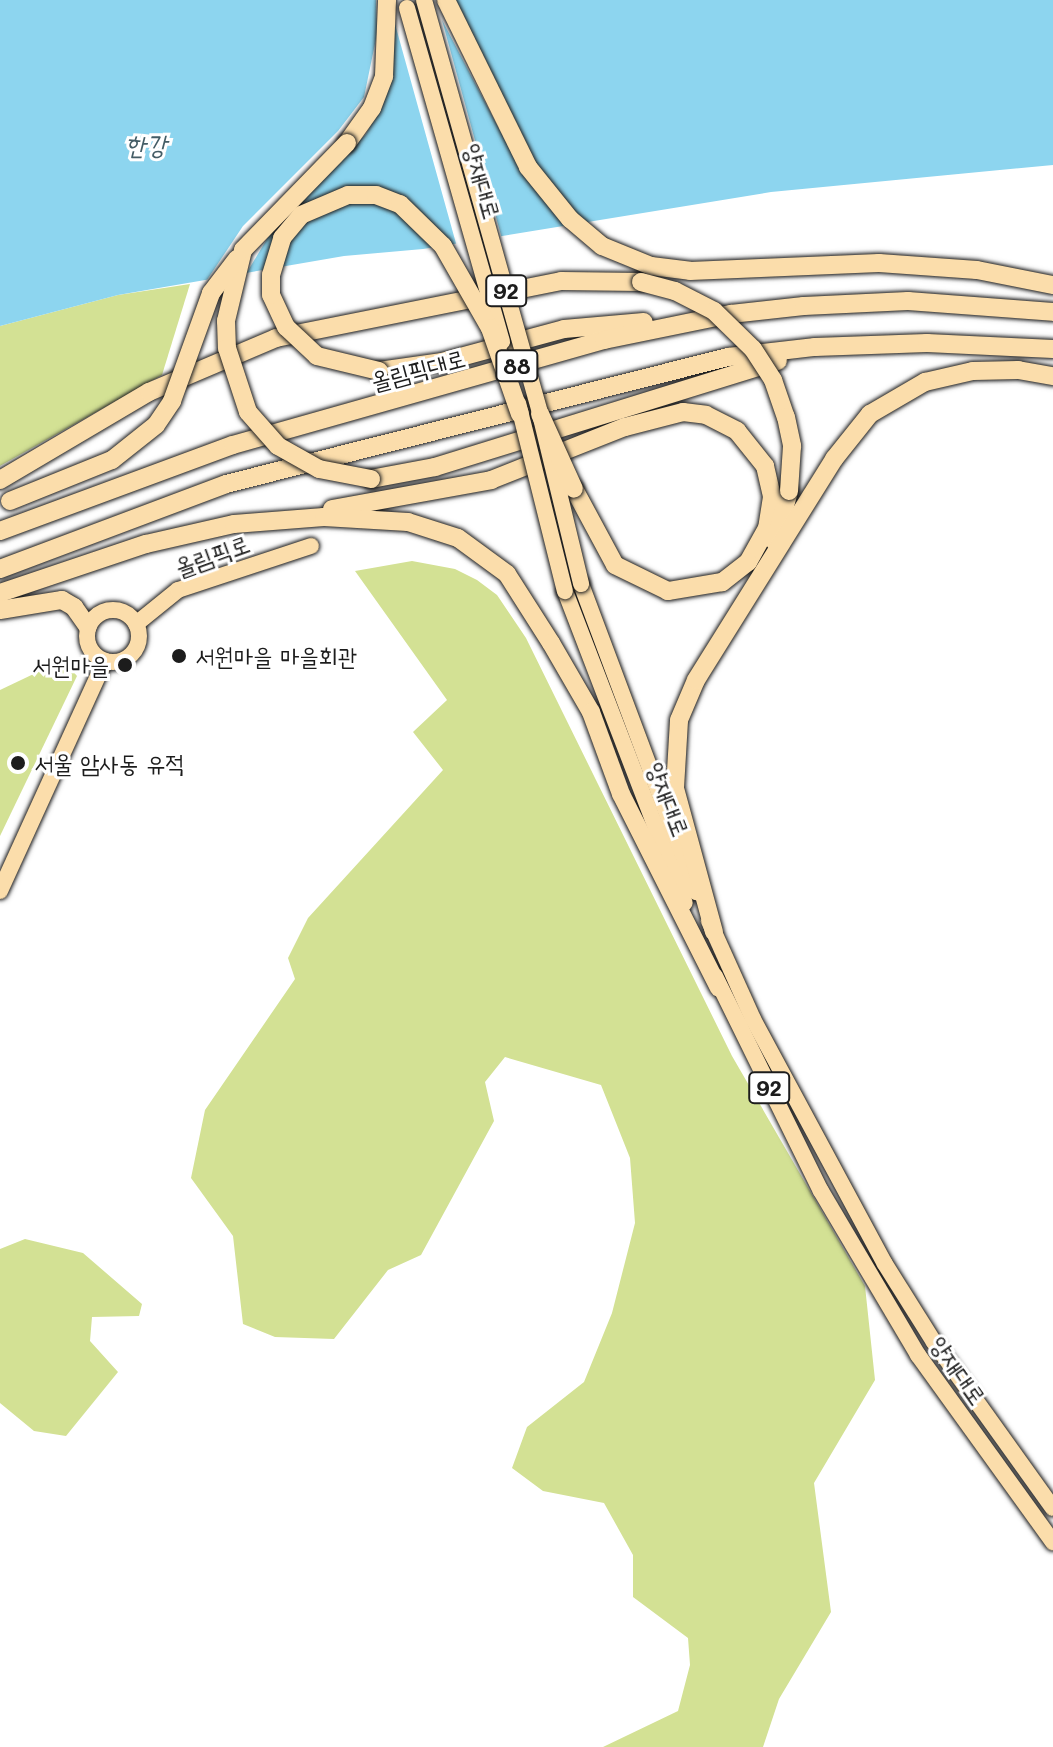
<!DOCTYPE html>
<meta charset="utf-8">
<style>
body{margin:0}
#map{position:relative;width:1053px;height:1747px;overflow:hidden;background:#fff;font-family:Mali,"Poor Story",sans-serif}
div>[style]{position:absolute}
.green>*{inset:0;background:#d3e194}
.water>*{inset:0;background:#8dd5ef}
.pier>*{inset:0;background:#fff}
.roads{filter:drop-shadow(0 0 2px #1c1c1c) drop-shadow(0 0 2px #1c1c1c)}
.major>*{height:16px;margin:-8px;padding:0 8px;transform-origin:8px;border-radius:8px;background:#fbddab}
.major>.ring{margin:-8px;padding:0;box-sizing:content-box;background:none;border:16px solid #fbddab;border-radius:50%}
.highway>*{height:18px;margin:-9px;padding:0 9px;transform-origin:9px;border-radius:9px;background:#fbddab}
.bridges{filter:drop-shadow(0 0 2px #1c1c1c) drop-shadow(0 0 2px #1c1c1c)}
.major-bridge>*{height:16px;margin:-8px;padding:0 8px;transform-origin:8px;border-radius:8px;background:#fbddab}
.highway-bridge>*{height:18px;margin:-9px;padding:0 9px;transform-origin:9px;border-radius:9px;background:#fbddab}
.dots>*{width:22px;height:22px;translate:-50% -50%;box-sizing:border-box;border:4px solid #fff;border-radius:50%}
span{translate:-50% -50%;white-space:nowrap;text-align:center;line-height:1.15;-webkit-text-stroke:6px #fff;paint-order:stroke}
.shield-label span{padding:2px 6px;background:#fff;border:2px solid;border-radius:6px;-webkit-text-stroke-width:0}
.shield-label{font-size:22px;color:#1c1c1c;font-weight:700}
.street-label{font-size:24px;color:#1c1c1c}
.poi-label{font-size:24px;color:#1c1c1c}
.left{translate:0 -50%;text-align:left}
.right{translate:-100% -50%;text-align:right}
.water-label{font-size:26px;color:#445d66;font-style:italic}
</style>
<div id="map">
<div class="green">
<i style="clip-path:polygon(190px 284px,162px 375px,0 466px,0 326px,118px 295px)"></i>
<i style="clip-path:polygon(412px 561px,455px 569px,477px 580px,497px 595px,526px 638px,732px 1056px,865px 1286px,875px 1380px,814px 1483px,831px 1612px,779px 1699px,763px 1747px,603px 1747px,678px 1711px,690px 1665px,688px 1638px,633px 1597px,633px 1555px,604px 1503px,543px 1491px,512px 1468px,527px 1427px,584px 1382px,612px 1313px,635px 1223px,630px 1158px,601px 1085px,505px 1057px,485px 1082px,494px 1121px,421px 1255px,388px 1270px,334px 1339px,275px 1337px,243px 1324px,233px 1236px,191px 1178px,205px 1110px,295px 979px,288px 958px,308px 918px,443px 770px,413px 732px,447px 700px,355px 571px)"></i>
<i style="clip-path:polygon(63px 660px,77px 676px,0 836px,0 690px)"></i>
<i style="clip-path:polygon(25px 1239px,83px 1253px,142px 1304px,139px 1316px,92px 1317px,90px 1341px,118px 1372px,66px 1436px,34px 1431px,0 1403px,0 1249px)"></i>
</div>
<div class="water">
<i style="clip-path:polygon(0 0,1053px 0,1053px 165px,771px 192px,423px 249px,344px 256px,118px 295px,0 326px)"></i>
</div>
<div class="pier">
<i style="clip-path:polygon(376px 0,449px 0,522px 173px,442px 20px,502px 239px,457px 247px,395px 24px,375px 118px,366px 134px,270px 234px,243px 279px,203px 286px,243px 226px,338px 131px,364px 97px,377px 34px)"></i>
</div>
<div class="roads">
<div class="major">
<i style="left:581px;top:584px;width:329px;rotate:69.5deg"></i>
<i style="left:565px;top:591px;width:334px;rotate:69deg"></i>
<i class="ring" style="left:87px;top:610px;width:36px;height:36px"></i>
<i style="left:136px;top:624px;width:54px;rotate:-39deg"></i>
<i style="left:178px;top:590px;width:140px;rotate:-18.3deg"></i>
<i style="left:0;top:891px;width:253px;rotate:-65.5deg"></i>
<i style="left:709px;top:921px;width:107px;rotate:65.8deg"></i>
<i style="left:753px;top:1019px;width:278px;rotate:61.7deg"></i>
<i style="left:885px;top:1264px;width:92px;rotate:57.9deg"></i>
<i style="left:934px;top:1342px;width:204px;rotate:54.4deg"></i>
<i style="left:715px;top:976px;width:240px;rotate:63.8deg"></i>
<i style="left:821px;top:1191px;width:191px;rotate:59.4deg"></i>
<i style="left:918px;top:1355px;width:231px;rotate:54.2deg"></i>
</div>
<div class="highway">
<i style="left:446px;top:0;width:186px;rotate:63.8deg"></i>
<i style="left:528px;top:167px;width:67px;rotate:51.1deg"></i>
<i style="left:570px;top:219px;width:42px;rotate:40.2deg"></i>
<i style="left:602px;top:246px;width:53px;rotate:22.2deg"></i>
<i style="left:651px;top:266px;width:39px;rotate:7deg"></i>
<i style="left:690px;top:271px;width:189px;rotate:-2.4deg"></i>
<i style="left:879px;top:263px;width:98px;rotate:4.1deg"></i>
<i style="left:977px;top:270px;width:77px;rotate:11.2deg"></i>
<i style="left:347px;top:143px;width:43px;rotate:-54.5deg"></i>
<i style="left:372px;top:108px;width:34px;rotate:-69deg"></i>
<i style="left:384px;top:76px;width:76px;rotate:-87.7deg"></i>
<i style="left:379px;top:371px;width:64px;rotate:-8.1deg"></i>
<i style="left:442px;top:362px;width:126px;rotate:-15.1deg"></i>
<i style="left:564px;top:329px;width:80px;rotate:-5deg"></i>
<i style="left:371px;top:479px;width:65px;rotate:-10.6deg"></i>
<i style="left:435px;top:467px;width:359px;rotate:-17.2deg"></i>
<i style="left:0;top:480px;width:173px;rotate:-30.6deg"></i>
<i style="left:149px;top:392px;width:138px;rotate:-23deg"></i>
<i style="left:276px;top:338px;width:291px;rotate:-11.3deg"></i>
<i style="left:561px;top:281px;width:80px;rotate:0.7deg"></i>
<i style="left:332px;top:509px;width:162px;rotate:-10.3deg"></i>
<i style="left:491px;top:480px;width:144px;rotate:-21.6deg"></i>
<i style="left:625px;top:427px;width:60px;rotate:-14.5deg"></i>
<i style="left:683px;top:412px;width:23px;rotate:7deg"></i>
<i style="left:706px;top:415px;width:35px;rotate:27deg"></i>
<i style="left:737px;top:431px;width:45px;rotate:51.3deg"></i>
<i style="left:765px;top:466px;width:32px;rotate:77deg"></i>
<i style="left:772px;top:497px;width:31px;rotate:99deg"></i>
<i style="left:767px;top:528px;width:39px;rotate:119deg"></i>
<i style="left:748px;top:562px;width:33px;rotate:142deg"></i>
<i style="left:722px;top:582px;width:55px;rotate:170.5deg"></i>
<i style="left:668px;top:591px;width:59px;rotate:-153.9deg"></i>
<i style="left:615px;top:565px;width:86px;rotate:-118.3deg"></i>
<i style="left:0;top:531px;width:248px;rotate:-20.3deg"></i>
<i style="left:233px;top:445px;width:386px;rotate:-15.8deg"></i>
<i style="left:604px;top:340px;width:130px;rotate:-11.6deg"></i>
<i style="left:731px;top:314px;width:73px;rotate:-6.3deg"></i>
<i style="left:804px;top:306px;width:104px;rotate:-2.8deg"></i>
<i style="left:908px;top:301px;width:145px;rotate:4.3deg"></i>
<i style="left:775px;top:542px;width:53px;rotate:-74.6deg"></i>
<i style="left:0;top:569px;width:241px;rotate:-20.6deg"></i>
<i style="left:226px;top:484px;width:518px;rotate:-14.2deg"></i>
<i style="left:728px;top:357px;width:88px;rotate:-6.6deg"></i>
<i style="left:815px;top:347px;width:112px;rotate:-2deg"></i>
<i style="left:927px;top:343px;width:126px;rotate:2.7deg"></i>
<i style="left:0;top:593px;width:154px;rotate:-18.6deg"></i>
<i style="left:146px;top:544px;width:90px;rotate:-12.8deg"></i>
<i style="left:234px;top:524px;width:90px;rotate:-4.4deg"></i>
<i style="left:324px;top:517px;width:84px;rotate:3.4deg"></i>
<i style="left:408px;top:522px;width:52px;rotate:17.7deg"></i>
<i style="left:458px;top:538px;width:61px;rotate:36.3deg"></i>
<i style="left:507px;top:574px;width:82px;rotate:57.5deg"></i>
<i style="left:551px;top:643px;width:80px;rotate:59.9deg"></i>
<i style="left:591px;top:712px;width:87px;rotate:69.9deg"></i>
<i style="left:621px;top:794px;width:217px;rotate:63.2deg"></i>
<i style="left:0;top:610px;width:63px;rotate:-9.2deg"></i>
<i style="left:62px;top:600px;width:14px;rotate:30deg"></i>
<i style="left:74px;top:607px;width:24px;rotate:55deg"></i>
<i style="left:714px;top:932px;width:149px;rotate:-105.2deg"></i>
<i style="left:675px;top:788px;width:68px;rotate:-86.6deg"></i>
<i style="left:679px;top:720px;width:43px;rotate:-67deg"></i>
<i style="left:696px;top:680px;width:261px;rotate:-58deg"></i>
<i style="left:834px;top:459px;width:58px;rotate:-51.3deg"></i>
<i style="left:870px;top:414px;width:64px;rotate:-30.2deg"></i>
<i style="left:925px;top:382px;width:49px;rotate:-12.9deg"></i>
<i style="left:973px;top:371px;width:45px;rotate:-1.3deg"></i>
<i style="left:1018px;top:370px;width:36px;rotate:10deg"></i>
</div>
</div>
<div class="bridges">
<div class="major-bridge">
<i style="left:424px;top:0;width:430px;rotate:74.3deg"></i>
<i style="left:540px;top:414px;width:175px;rotate:76.4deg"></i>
<i style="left:407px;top:8px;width:347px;rotate:74.1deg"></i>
<i style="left:518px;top:403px;width:194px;rotate:76deg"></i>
</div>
<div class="highway-bridge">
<i style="left:347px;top:143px;width:149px;rotate:134.2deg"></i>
<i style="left:243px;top:250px;width:73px;rotate:103.5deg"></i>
<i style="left:226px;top:321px;width:27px;rotate:88deg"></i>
<i style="left:227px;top:348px;width:67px;rotate:71.8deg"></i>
<i style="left:248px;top:412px;width:45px;rotate:48.6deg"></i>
<i style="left:278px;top:446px;width:47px;rotate:29.3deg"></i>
<i style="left:319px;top:469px;width:53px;rotate:10.9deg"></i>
<i style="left:641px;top:282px;width:35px;rotate:15deg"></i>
<i style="left:675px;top:291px;width:44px;rotate:27.1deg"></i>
<i style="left:714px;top:311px;width:54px;rotate:44.3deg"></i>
<i style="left:753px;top:349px;width:37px;rotate:57deg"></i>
<i style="left:773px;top:380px;width:39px;rotate:71deg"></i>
<i style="left:786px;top:417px;width:30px;rotate:78deg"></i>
<i style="left:792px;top:446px;width:45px;rotate:93.8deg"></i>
<i style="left:379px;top:371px;width:64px;rotate:-166.4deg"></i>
<i style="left:317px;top:356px;width:42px;rotate:-136.9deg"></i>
<i style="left:286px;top:327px;width:35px;rotate:-115deg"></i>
<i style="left:271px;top:295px;width:20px;rotate:-90deg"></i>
<i style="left:271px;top:275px;width:39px;rotate:-73deg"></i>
<i style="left:282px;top:238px;width:30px;rotate:-50deg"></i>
<i style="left:301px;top:215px;width:51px;rotate:-23.1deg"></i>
<i style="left:348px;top:195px;width:28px"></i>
<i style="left:376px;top:195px;width:26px;rotate:21deg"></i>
<i style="left:400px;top:204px;width:60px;rotate:44.3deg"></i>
<i style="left:443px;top:246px;width:95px;rotate:60.2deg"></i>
<i style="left:490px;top:328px;width:91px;rotate:70.8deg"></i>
<i style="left:540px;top:414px;width:82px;rotate:65.6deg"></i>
<i style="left:10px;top:501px;width:110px;rotate:-21.9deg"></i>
<i style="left:112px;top:460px;width:56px;rotate:-38.5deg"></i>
<i style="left:156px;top:425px;width:29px;rotate:-56deg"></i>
<i style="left:172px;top:401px;width:115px;rotate:-70.1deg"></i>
<i style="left:211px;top:293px;width:43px;rotate:-52.6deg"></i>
</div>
</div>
<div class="dots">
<i style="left:179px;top:656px;background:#1c1c1c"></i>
<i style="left:125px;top:665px;background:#1c1c1c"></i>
<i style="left:18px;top:763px;background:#1c1c1c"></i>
</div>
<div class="shield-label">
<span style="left:506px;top:291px">92</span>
<span style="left:517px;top:366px">88</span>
<span style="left:769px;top:1088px">92</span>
</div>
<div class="street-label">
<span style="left:483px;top:181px;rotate:74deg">양재대로</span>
<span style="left:418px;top:369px;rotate:-15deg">올림픽대로</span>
<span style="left:212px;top:555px;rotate:-20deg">올림픽로</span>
<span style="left:669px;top:799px;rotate:69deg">양재대로</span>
<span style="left:959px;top:1370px;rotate:55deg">양재대로</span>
</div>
<div class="poi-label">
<span class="left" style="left:195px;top:656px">서원마을 마을회관</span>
<span class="right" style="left:109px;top:665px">서원마을</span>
<span class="left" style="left:34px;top:763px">서울 암사동 유적</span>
</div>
<div class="water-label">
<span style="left:146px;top:145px">한강</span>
</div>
</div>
